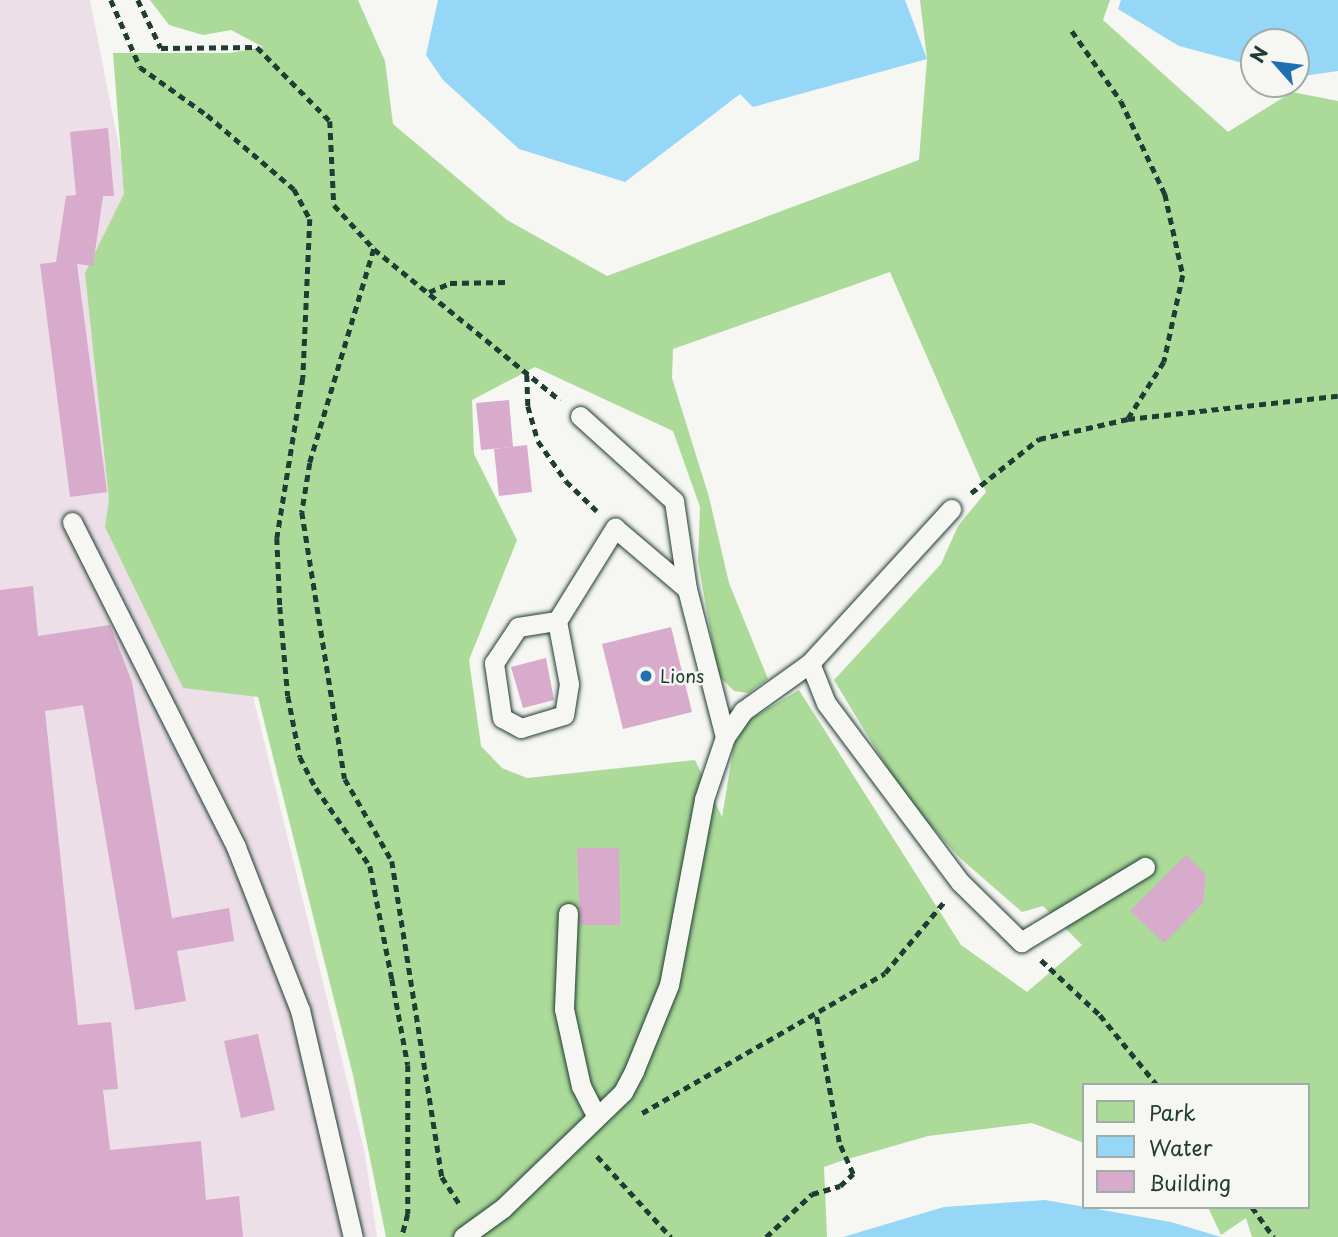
<!DOCTYPE html>
<style>
body{margin:0}
#map{position:relative;width:1338px;height:1237px;overflow:hidden;background:#f6f6f2;font-family:"Playpen Sans",sans-serif}
div>[style]{position:absolute}
.built>*{inset:0;background:#eddfe7}
.green>*{inset:0;background:#abda99}
.water>*{inset:0;background:#96d7f8}
.building>*{inset:0;background:#d8aacc}
.path>*{height:4.5px;margin-top:-2.25px;transform-origin:0;background:repeating-linear-gradient(90deg,#1f3d34 0 7px,transparent 0 12px)}
.roads{filter:drop-shadow(0 0 2px #1f3d34) drop-shadow(0 0 2px #1f3d34)}
.lane>*{height:19px;margin:-9.5px;padding:0 9.5px;transform-origin:9.5px;border-radius:9.5px;background:#f6f6f2}
.dots>*{width:19px;height:19px;translate:-50% -50%;box-sizing:border-box;border:4px solid #f6f6f2;border-radius:50%}
span{translate:-50% -50%;white-space:nowrap;text-align:center;line-height:1.15;-webkit-text-stroke:5px #f6f6f2;paint-order:stroke}
.poi-label{font-size:18px;color:#1f3d34}
.left{translate:0 -50%;text-align:left}
.legend{position:absolute;left:1082px;top:1083px;width:228px;height:126px;box-sizing:border-box;background:#f6f6f2;border:2px solid #a0aca6;margin:0;padding:9px 12px;list-style:none;font-size:21px;color:#1f3d34}
.legend li{display:flex;align-items:center;gap:14px;height:35px}
.legend b{width:35px;border:2px solid #a0aca6}
.north{position:absolute;left:1240px;top:28px;width:70px;height:70px;box-sizing:border-box;background:#f6f6f2;border:2px solid #a0aca6;border-radius:50%;rotate:298deg;font-size:19px;font-weight:700;line-height:28px;text-align:center;color:#1f3d34}
.north::after{content:'';display:block;margin:auto;width:24px;height:32px;background:#1f6fb2;clip-path:polygon(50% 0,100% 100%,50% 72%,0 100%)}
</style>
<div id="map">
<div class="built">
<i style="clip-path:polygon(0 0,90px 0,120px 152px,365px 1154px,377px 1237px,0 1237px)"></i>
</div>
<div class="green">
<i style="clip-path:polygon(evenodd,150px 0,358px 0,385px 61px,393px 124px,507px 220px,607px 276px,919px 160px,927px 59px,920px 0,1110px 0,1103px 20px,1228px 132px,1292px 92px,1338px 101px,1338px 1237px,1252px 1237px,1246px 1218px,1221px 1235px,1208px 1207px,1308px 1207px,1308px 1085px,1084px 1085px,1084px 1143px,1032px 1123px,928px 1136px,841px 1161px,824px 1167px,827px 1237px,386px 1237px,353px 1075px,258px 697px,183px 688px,105px 527px,109px 499px,85px 273px,124px 194px,113px 53px,230px 53px,263px 47px,231px 30px,203px 35px,169px 25px,150px 0,890px 272px,986px 492px,958px 526px,941px 564px,834px 680px,906px 799px,960px 858px,1022px 912px,1043px 906px,1082px 945px,1027px 992px,961px 945px,799px 690px,737px 727px,722px 817px,695px 760px,527px 778px,502px 768px,481px 746px,469px 660px,517px 540px,474px 454px,472px 400px,535px 367px,673px 431px,700px 507px,698px 561px,718px 675px,734px 691px,748px 693px,768px 679px,729px 583px,709px 497px,672px 378px,673px 349px,890px 272px)"></i>
</div>
<div class="water">
<i style="clip-path:polygon(438px 0,905px 0,927px 59px,753px 107px,740px 94px,625px 182px,519px 149px,443px 80px,426px 55px)"></i>
<i style="clip-path:polygon(1121px 0,1338px 0,1338px 71px,1296px 77px,1296px 42px,1254px 42px,1254px 66px,1179px 46px,1118px 9px)"></i>
<i style="clip-path:polygon(1045px 1200px,1171px 1222px,1221px 1237px,843px 1237px,944px 1207px)"></i>
</div>
<div class="building">
<i style="clip-path:polygon(108px 128px,114px 196px,103px 196px,93px 266px,77px 264px,107px 492px,70px 497px,40px 264px,56px 262px,66px 196px,76px 195px,70px 132px)"></i>
<i style="clip-path:polygon(509px 400px,513px 447px,481px 450px,476px 403px)"></i>
<i style="clip-path:polygon(527px 445px,532px 492px,499px 496px,494px 449px)"></i>
<i style="clip-path:polygon(33px 586px,38px 636px,110px 625px,132px 682px,172px 918px,229px 908px,234px 941px,177px 951px,186px 1001px,135px 1010px,83px 705px,45px 711px,78px 1025px,111px 1022px,118px 1089px,103px 1090px,110px 1150px,201px 1141px,206px 1200px,239px 1196px,243px 1237px,0 1237px,0 590px)"></i>
<i style="clip-path:polygon(671px 627px,692px 712px,623px 729px,602px 644px)"></i>
<i style="clip-path:polygon(546px 658px,554px 700px,523px 708px,511px 667px)"></i>
<i style="clip-path:polygon(577px 848px,619px 848px,620px 925px,580px 925px)"></i>
<i style="clip-path:polygon(1186px 855px,1206px 875px,1203px 903px,1164px 943px,1130px 911px)"></i>
<i style="clip-path:polygon(258px 1034px,275px 1110px,241px 1118px,224px 1041px)"></i>
</div>
<div class="path">
<i style="left:111px;top:0;width:73px;rotate:66.6deg"></i>
<i style="left:140px;top:67px;width:82px;rotate:35.6deg"></i>
<i style="left:207px;top:115px;width:114px;rotate:40.4deg"></i>
<i style="left:294px;top:189px;width:34px;rotate:62deg"></i>
<i style="left:310px;top:219px;width:159px;rotate:92.5deg"></i>
<i style="left:303px;top:378px;width:162px;rotate:99.2deg"></i>
<i style="left:277px;top:538px;width:69px;rotate:87.5deg"></i>
<i style="left:280px;top:607px;width:89px;rotate:84.9deg"></i>
<i style="left:288px;top:696px;width:62px;rotate:78.9deg"></i>
<i style="left:300px;top:757px;width:35px;rotate:63deg"></i>
<i style="left:316px;top:788px;width:95px;rotate:55.3deg"></i>
<i style="left:370px;top:866px;width:115px;rotate:79deg"></i>
<i style="left:392px;top:979px;width:87px;rotate:79.5deg"></i>
<i style="left:408px;top:1065px;width:149px;rotate:90deg"></i>
<i style="left:408px;top:1214px;width:24px;rotate:105deg"></i>
<i style="left:138px;top:0;width:53px;rotate:64.4deg"></i>
<i style="left:161px;top:48px;width:96px;rotate:-0.6deg"></i>
<i style="left:257px;top:47px;width:104px;rotate:45.4deg"></i>
<i style="left:330px;top:121px;width:84px;rotate:87.3deg"></i>
<i style="left:334px;top:205px;width:59px;rotate:47.7deg"></i>
<i style="left:374px;top:249px;width:240px;rotate:39.1deg"></i>
<i style="left:1072px;top:31px;width:85px;rotate:55deg"></i>
<i style="left:1121px;top:101px;width:103px;rotate:64.7deg"></i>
<i style="left:1165px;top:194px;width:83px;rotate:77.5deg"></i>
<i style="left:1183px;top:275px;width:89px;rotate:102.3deg"></i>
<i style="left:1164px;top:362px;width:67px;rotate:122.3deg"></i>
<i style="left:374px;top:249px;width:223px;rotate:106.7deg"></i>
<i style="left:310px;top:463px;width:50px;rotate:99.3deg"></i>
<i style="left:302px;top:512px;width:270px;rotate:80.9deg"></i>
<i style="left:345px;top:779px;width:95px;rotate:60.2deg"></i>
<i style="left:392px;top:861px;width:320px;rotate:81deg"></i>
<i style="left:442px;top:1177px;width:35px;rotate:57deg"></i>
<i style="left:429px;top:292px;width:23px;rotate:-23deg"></i>
<i style="left:450px;top:283px;width:57px;rotate:-1deg"></i>
<i style="left:527px;top:375px;width:31px;rotate:88deg"></i>
<i style="left:528px;top:406px;width:36px;rotate:74deg"></i>
<i style="left:538px;top:441px;width:49px;rotate:55deg"></i>
<i style="left:566px;top:481px;width:43px;rotate:44.1deg"></i>
<i style="left:971px;top:493px;width:87px;rotate:-38.5deg"></i>
<i style="left:1039px;top:439px;width:91px;rotate:-12.7deg"></i>
<i style="left:1128px;top:419px;width:211px;rotate:-6.3deg"></i>
<i style="left:1041px;top:960px;width:81px;rotate:43deg"></i>
<i style="left:1100px;top:1015px;width:90px;rotate:50.8deg"></i>
<i style="left:642px;top:1113px;width:280px;rotate:-29.9deg"></i>
<i style="left:885px;top:973px;width:92px;rotate:-50.3deg"></i>
<i style="left:597px;top:1156px;width:110px;rotate:47.6deg"></i>
<i style="left:1252px;top:1207px;width:37px;rotate:54deg"></i>
<i style="left:766px;top:1237px;width:63px;rotate:-43.1deg"></i>
<i style="left:812px;top:1194px;width:29px;rotate:-16deg"></i>
<i style="left:840px;top:1186px;width:18px;rotate:-43deg"></i>
<i style="left:853px;top:1174px;width:35px;rotate:-114deg"></i>
<i style="left:839px;top:1142px;width:128px;rotate:-100.3deg"></i>
</div>
<div class="roads">
<div class="lane">
<i style="left:580px;top:416px;width:127px;rotate:42.1deg"></i>
<i style="left:674px;top:501px;width:89px;rotate:81.6deg"></i>
<i style="left:687px;top:589px;width:153px;rotate:75.6deg"></i>
<i style="left:72px;top:522px;width:364px;rotate:63.2deg"></i>
<i style="left:236px;top:847px;width:175px;rotate:68.6deg"></i>
<i style="left:300px;top:1010px;width:233px;rotate:76.9deg"></i>
<i style="left:557px;top:621px;width:64px;rotate:79.2deg"></i>
<i style="left:569px;top:684px;width:31px;rotate:99deg"></i>
<i style="left:564px;top:715px;width:45px;rotate:163.2deg"></i>
<i style="left:521px;top:728px;width:21px;rotate:-152deg"></i>
<i style="left:502px;top:718px;width:56px;rotate:-98.3deg"></i>
<i style="left:494px;top:663px;width:43px;rotate:-56.3deg"></i>
<i style="left:518px;top:627px;width:39px;rotate:-9deg"></i>
<i style="left:557px;top:621px;width:110px;rotate:-58.1deg"></i>
<i style="left:615px;top:528px;width:94px;rotate:40.3deg"></i>
<i style="left:810px;top:663px;width:43px;rotate:68.2deg"></i>
<i style="left:826px;top:703px;width:224px;rotate:53.2deg"></i>
<i style="left:960px;top:882px;width:86px;rotate:44.5deg"></i>
<i style="left:1021px;top:942px;width:145px;rotate:-31.2deg"></i>
<i style="left:568px;top:913px;width:96px;rotate:92.4deg"></i>
<i style="left:564px;top:1009px;width:79px;rotate:77.6deg"></i>
<i style="left:581px;top:1086px;width:34px;rotate:63deg"></i>
<i style="left:463px;top:1237px;width:49px;rotate:-35.9deg"></i>
<i style="left:503px;top:1208px;width:167px;rotate:-44deg"></i>
<i style="left:623px;top:1092px;width:24px;rotate:-62deg"></i>
<i style="left:634px;top:1071px;width:93px;rotate:-67.9deg"></i>
<i style="left:669px;top:985px;width:189px;rotate:-79.3deg"></i>
<i style="left:704px;top:799px;width:65px;rotate:-71.3deg"></i>
<i style="left:725px;top:737px;width:32px;rotate:-55deg"></i>
<i style="left:743px;top:711px;width:82px;rotate:-35.6deg"></i>
<i style="left:810px;top:663px;width:209px;rotate:-47.5deg"></i>
</div>
</div>
<div class="dots">
<i style="left:646px;top:676px;background:#1f6fb2"></i>
</div>
<div class="poi-label">
<span class="left" style="left:660px;top:676px">Lions</span>
</div>
<ul class="legend">
<li><b style="height:19px;background:#abda99"></b>Park</li>
<li><b style="height:19px;background:#96d7f8"></b>Water</li>
<li><b style="height:19px;background:#d8aacc"></b>Building</li>
</ul>
<div class="north">N</div>
</div>
